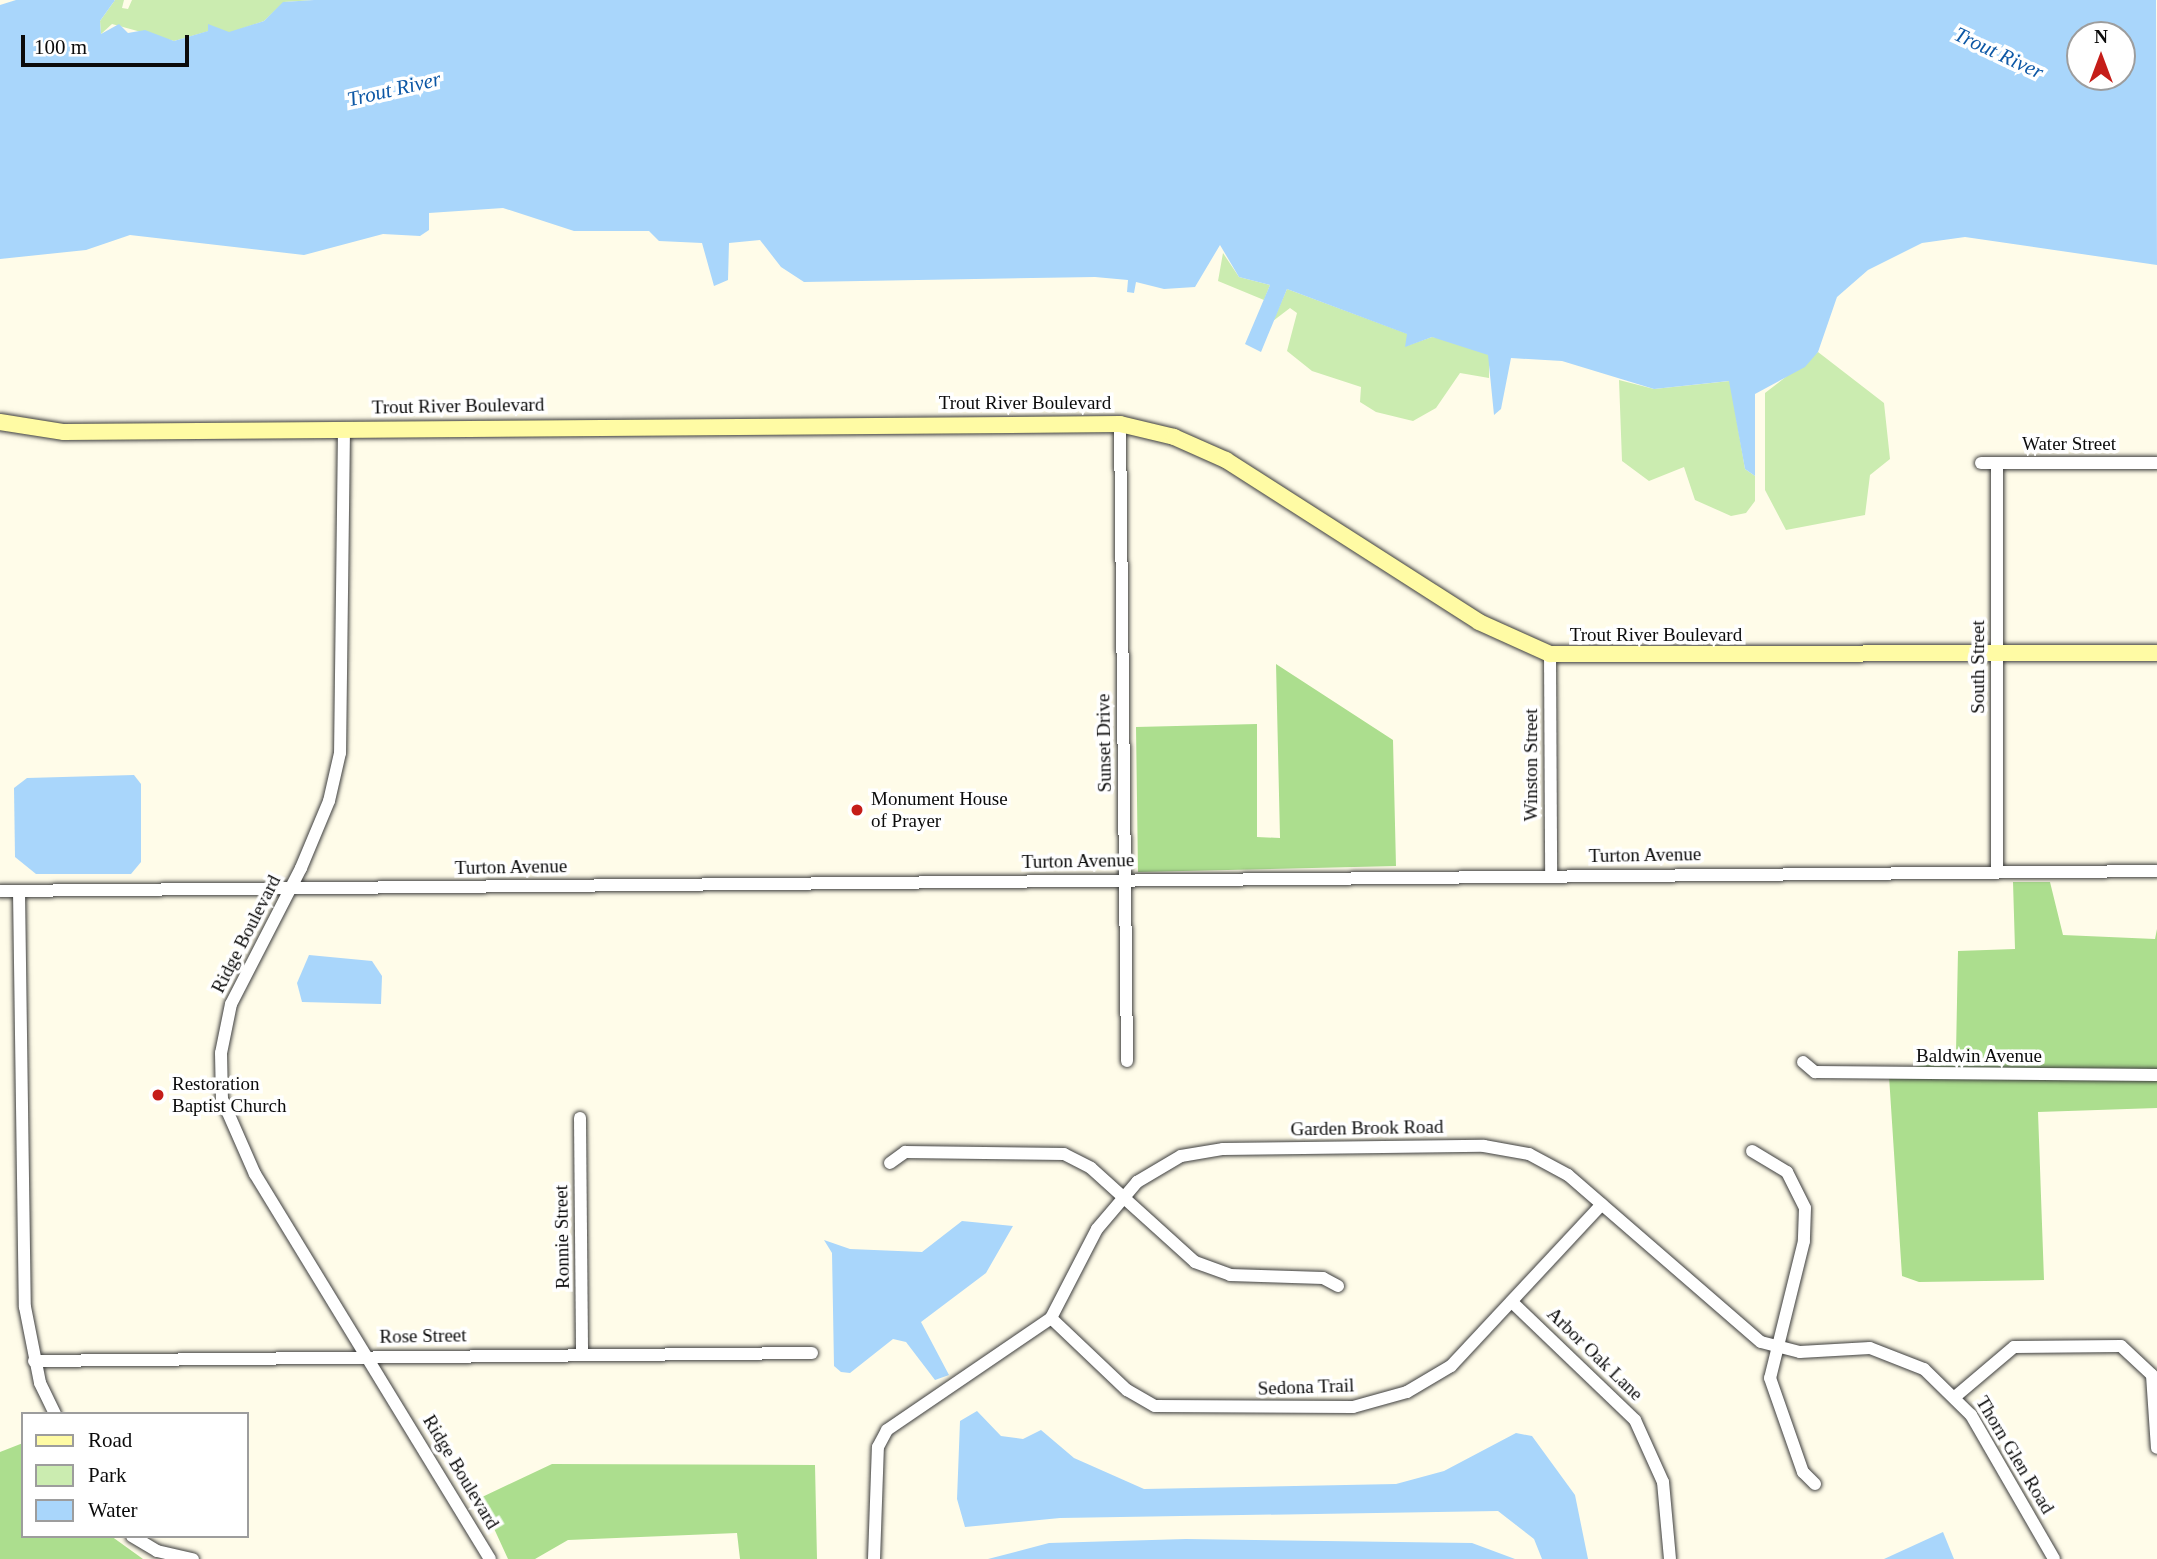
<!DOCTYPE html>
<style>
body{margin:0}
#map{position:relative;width:2157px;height:1559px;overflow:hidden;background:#fffce9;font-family:"Times New Roman",serif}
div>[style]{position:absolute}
.green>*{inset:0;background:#cbecb0}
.forest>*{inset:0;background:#acde8e}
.water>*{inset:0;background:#a9d6fb}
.roads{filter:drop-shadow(0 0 2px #3e3e3e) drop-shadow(0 0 2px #3e3e3e)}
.street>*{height:12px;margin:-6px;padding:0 6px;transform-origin:6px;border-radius:6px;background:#fff}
.secondary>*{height:16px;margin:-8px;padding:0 8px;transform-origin:8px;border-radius:8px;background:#fffba4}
.dots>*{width:19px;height:19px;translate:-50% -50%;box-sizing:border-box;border:4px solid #fff;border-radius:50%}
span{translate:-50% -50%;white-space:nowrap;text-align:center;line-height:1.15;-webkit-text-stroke:7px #fff;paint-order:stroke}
.street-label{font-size:19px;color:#0b0b0b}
.poi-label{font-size:19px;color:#0b0b0b}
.left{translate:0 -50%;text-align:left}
.water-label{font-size:21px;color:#0c57a5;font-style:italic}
.legend{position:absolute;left:21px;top:1412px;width:228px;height:126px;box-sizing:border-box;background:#fff;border:2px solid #9d9d9d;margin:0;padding:9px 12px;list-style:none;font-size:21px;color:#0b0b0b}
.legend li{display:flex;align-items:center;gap:14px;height:35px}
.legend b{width:35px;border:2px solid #9d9d9d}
.north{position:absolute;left:2066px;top:21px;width:70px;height:70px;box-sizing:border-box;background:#fff;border:2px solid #9d9d9d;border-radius:50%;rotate:0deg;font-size:19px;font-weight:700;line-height:28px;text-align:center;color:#0b0b0b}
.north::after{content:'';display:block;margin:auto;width:24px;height:32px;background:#c51d19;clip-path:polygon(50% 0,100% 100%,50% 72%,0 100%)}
.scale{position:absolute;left:21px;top:35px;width:168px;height:32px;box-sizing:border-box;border:4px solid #0b0b0b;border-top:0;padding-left:9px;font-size:21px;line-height:24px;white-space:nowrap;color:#0b0b0b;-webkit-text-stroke:5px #fff;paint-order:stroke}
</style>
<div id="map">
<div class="green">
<i style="clip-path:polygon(115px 0,124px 0,122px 8px,128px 9px,132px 0,314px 0,284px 2px,264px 21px,229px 33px,208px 25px,209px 31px,174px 41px,112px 24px,101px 34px,100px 21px)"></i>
<i style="clip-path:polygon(1223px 253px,1239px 277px,1270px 285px,1264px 300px,1218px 281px)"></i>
<i style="clip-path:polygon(1287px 289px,1408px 334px,1406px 346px,1432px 337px,1463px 342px,1489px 355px,1489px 378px,1460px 373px,1436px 408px,1413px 421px,1376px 412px,1360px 402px,1361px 387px,1312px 371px,1287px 351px,1297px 313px,1290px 308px,1273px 321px)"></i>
<i style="clip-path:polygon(1818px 352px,1884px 403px,1890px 459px,1870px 475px,1865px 515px,1786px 530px,1765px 490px,1765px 393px)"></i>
<i style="clip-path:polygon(1619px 380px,1654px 389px,1730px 381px,1745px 469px,1755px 476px,1755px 501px,1746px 513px,1731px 516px,1695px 500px,1684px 467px,1649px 481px,1622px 461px)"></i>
</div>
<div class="forest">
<i style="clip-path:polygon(1276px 664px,1393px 740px,1396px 866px,1138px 872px,1136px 727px,1257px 724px,1257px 837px,1280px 838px)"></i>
<i style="clip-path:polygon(2013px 882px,2050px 882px,2063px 935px,2155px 939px,2157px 929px,2157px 1108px,2038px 1112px,2044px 1280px,1919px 1282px,1902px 1276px,1889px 1076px,1956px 1053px,1958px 951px,2015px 949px)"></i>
<i style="clip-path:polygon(23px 1443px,23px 1536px,111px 1536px,143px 1559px,0 1559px,0 1452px)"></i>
<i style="clip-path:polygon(552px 1464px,815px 1465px,817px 1559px,740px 1559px,737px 1533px,568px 1540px,535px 1559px,508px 1559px,480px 1498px)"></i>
</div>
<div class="water">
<i style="clip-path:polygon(evenodd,16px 0,115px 0,100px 21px,101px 34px,119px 24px,128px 33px,145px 30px,174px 41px,208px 31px,208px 24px,229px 32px,264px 21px,283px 2px,314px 0,2156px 0,2157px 265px,1965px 237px,1922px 243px,1868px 270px,1837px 297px,1818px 352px,1805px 367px,1755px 394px,1755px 476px,1745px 469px,1729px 381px,1654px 389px,1562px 361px,1511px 358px,1501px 409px,1494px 415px,1488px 355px,1432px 337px,1405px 347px,1407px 334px,1287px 289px,1261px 352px,1245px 344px,1270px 285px,1239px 277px,1220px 245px,1195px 287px,1164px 289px,1136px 282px,1134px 293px,1127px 292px,1128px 280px,1095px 277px,804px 282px,781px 267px,760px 240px,729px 243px,728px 280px,714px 286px,702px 243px,659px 241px,649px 231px,574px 231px,503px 208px,429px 213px,429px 230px,420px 236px,383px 234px,304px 255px,130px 235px,86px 250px,0 259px,0 5px,16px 0,2080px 35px,2122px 35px,2122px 77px,2080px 77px,2080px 35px)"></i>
<i style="clip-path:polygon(134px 775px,141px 784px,141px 862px,131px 874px,36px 874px,15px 857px,14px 788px,27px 778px)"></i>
<i style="clip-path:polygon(309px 955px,372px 961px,382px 976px,381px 1004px,302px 1002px,297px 983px)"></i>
<i style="clip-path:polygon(962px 1221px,1013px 1226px,986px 1273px,921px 1322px,949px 1375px,935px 1380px,906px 1342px,893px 1339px,850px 1373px,841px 1372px,834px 1366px,832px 1253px,824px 1240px,850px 1249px,922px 1252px)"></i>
<i style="clip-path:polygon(977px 1411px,1001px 1436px,1023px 1439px,1041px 1430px,1074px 1458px,1144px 1489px,1396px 1484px,1444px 1471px,1516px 1433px,1532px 1436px,1575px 1495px,1588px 1559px,1542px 1559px,1534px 1539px,1498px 1511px,1060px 1518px,965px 1527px,957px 1499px,960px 1421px)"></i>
<i style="clip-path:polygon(1943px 1532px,1954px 1559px,1884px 1559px)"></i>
<i style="clip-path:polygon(1186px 1539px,1472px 1543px,1515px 1559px,988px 1559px,1049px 1543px)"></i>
</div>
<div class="roads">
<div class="street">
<i style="left:1120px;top:424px;width:637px;rotate:89.37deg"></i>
<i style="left:344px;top:429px;width:324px;rotate:90.7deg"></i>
<i style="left:340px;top:753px;width:49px;rotate:102.9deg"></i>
<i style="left:329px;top:801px;width:73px;rotate:112.7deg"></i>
<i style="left:301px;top:868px;width:153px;rotate:117.2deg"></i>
<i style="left:231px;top:1004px;width:50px;rotate:101.5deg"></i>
<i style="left:221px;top:1053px;width:46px;rotate:88.8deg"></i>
<i style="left:222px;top:1099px;width:82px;rotate:66.3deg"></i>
<i style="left:255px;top:1174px;width:451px;rotate:58.6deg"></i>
<i style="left:1981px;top:463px;width:176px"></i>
<i style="left:1997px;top:463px;width:409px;rotate:90deg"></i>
<i style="left:1550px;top:654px;width:221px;rotate:89.7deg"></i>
<i style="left:0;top:891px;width:2157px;rotate:-0.53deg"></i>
<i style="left:19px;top:891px;width:416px;rotate:89.2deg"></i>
<i style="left:25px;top:1307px;width:77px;rotate:78.8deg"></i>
<i style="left:40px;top:1383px;width:34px;rotate:64deg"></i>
<i style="left:1803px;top:1062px;width:16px;rotate:40deg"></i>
<i style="left:1815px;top:1072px;width:342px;rotate:0.5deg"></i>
<i style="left:580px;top:1118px;width:237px;rotate:89.5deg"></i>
<i style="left:1752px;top:1151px;width:41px;rotate:31deg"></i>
<i style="left:1787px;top:1172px;width:40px;rotate:63.4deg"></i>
<i style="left:1805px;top:1208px;width:33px;rotate:92deg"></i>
<i style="left:1804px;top:1241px;width:141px;rotate:103.9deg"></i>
<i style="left:1770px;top:1378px;width:100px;rotate:70.7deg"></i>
<i style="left:1803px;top:1472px;width:17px;rotate:45deg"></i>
<i style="left:890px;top:1163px;width:19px;rotate:-36deg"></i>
<i style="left:905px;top:1152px;width:159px;rotate:0.7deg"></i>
<i style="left:1064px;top:1154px;width:30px;rotate:27deg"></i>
<i style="left:1091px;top:1168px;width:140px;rotate:42.1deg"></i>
<i style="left:1195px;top:1262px;width:37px;rotate:20deg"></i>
<i style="left:1230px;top:1275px;width:93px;rotate:1.8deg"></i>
<i style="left:1323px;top:1278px;width:17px;rotate:28deg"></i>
<i style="left:1513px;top:1303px;width:169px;rotate:43.8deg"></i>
<i style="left:1635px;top:1420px;width:68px;rotate:65.7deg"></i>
<i style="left:1663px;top:1482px;width:77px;rotate:84.8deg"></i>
<i style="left:1051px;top:1318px;width:105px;rotate:43.5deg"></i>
<i style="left:1127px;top:1390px;width:32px;rotate:30deg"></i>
<i style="left:1155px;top:1406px;width:198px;rotate:0.3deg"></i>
<i style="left:1353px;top:1407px;width:56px;rotate:-15.5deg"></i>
<i style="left:1407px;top:1392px;width:51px;rotate:-30.6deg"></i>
<i style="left:1451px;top:1366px;width:221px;rotate:-47deg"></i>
<i style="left:34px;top:1361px;width:778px;rotate:-0.59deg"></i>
<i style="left:1956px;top:1396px;width:76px;rotate:-40.2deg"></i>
<i style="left:2014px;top:1347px;width:107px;rotate:-0.5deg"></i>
<i style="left:2121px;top:1346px;width:42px;rotate:43.1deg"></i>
<i style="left:2152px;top:1375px;width:73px;rotate:86.1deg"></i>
<i style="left:132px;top:1536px;width:29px;rotate:31deg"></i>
<i style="left:157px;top:1551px;width:37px;rotate:13deg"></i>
<i style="left:874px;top:1559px;width:112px;rotate:-88deg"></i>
<i style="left:878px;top:1447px;width:19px;rotate:-62deg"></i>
<i style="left:887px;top:1430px;width:199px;rotate:-34.3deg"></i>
<i style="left:1051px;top:1318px;width:100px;rotate:-62.7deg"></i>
<i style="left:1097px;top:1229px;width:62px;rotate:-49.6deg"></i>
<i style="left:1137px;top:1182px;width:51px;rotate:-30.6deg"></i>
<i style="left:1181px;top:1156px;width:43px;rotate:-9.5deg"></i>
<i style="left:1223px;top:1149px;width:261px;rotate:-0.7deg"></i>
<i style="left:1484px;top:1146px;width:46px;rotate:10.1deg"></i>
<i style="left:1529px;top:1154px;width:44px;rotate:28.3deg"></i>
<i style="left:1568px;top:1175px;width:255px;rotate:40.9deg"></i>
<i style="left:1761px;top:1342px;width:40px;rotate:14.4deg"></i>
<i style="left:1800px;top:1352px;width:70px;rotate:-3.3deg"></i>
<i style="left:1870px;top:1348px;width:58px;rotate:21.3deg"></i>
<i style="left:1924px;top:1369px;width:66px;rotate:44.4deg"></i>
<i style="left:1971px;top:1415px;width:166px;rotate:60deg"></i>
</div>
<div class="secondary">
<i style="left:0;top:422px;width:65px;rotate:8.9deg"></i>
<i style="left:64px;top:432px;width:1056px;rotate:-0.43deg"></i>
<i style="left:1120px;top:424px;width:56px;rotate:13.5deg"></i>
<i style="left:1174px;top:437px;width:57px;rotate:23.9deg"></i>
<i style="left:1226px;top:460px;width:300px;rotate:32.6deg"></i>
<i style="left:1479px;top:622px;width:78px;rotate:24.3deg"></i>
<i style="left:1550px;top:654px;width:607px;rotate:-0.09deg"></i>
</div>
</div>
<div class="dots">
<i style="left:857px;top:810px;background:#c51d19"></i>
<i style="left:158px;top:1095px;background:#c51d19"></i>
</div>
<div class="street-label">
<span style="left:1025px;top:403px">Trout River Boulevard</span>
<span style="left:458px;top:406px;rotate:-1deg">Trout River Boulevard</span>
<span style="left:2069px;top:444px">Water Street</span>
<span style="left:1656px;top:635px">Trout River Boulevard</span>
<span style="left:1978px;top:667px;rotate:-90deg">South Street</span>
<span style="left:1104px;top:743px;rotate:-91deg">Sunset Drive</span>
<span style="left:1531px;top:765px;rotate:-90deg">Winston Street</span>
<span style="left:1645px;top:855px;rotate:-1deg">Turton Avenue</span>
<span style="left:1078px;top:861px;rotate:-1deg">Turton Avenue</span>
<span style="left:511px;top:867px;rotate:-1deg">Turton Avenue</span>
<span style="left:246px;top:934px;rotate:-63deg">Ridge Boulevard</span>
<span style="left:1979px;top:1056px">Baldwin Avenue</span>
<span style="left:1367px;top:1128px;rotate:-1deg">Garden Brook Road</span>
<span style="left:562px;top:1237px;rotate:-91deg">Ronnie Street</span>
<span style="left:423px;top:1336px;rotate:-1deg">Rose Street</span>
<span style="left:1595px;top:1354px;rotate:44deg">Arbor Oak Lane</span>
<span style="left:1306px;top:1387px;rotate:-2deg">Sedona Trail</span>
<span style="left:2015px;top:1455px;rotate:59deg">Thorn Glen Road</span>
<span style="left:461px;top:1472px;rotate:59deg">Ridge Boulevard</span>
</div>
<div class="poi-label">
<span class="left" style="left:871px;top:810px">Monument House<br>of Prayer</span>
<span class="left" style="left:172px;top:1095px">Restoration<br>Baptist Church</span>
</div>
<div class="water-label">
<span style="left:1999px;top:53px;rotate:25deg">Trout River</span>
<span style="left:394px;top:89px;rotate:-13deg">Trout River</span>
</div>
<ul class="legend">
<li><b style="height:9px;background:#fffba4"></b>Road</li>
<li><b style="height:19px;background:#cbecb0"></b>Park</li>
<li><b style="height:19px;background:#a9d6fb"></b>Water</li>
</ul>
<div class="north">N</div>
<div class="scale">100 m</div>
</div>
